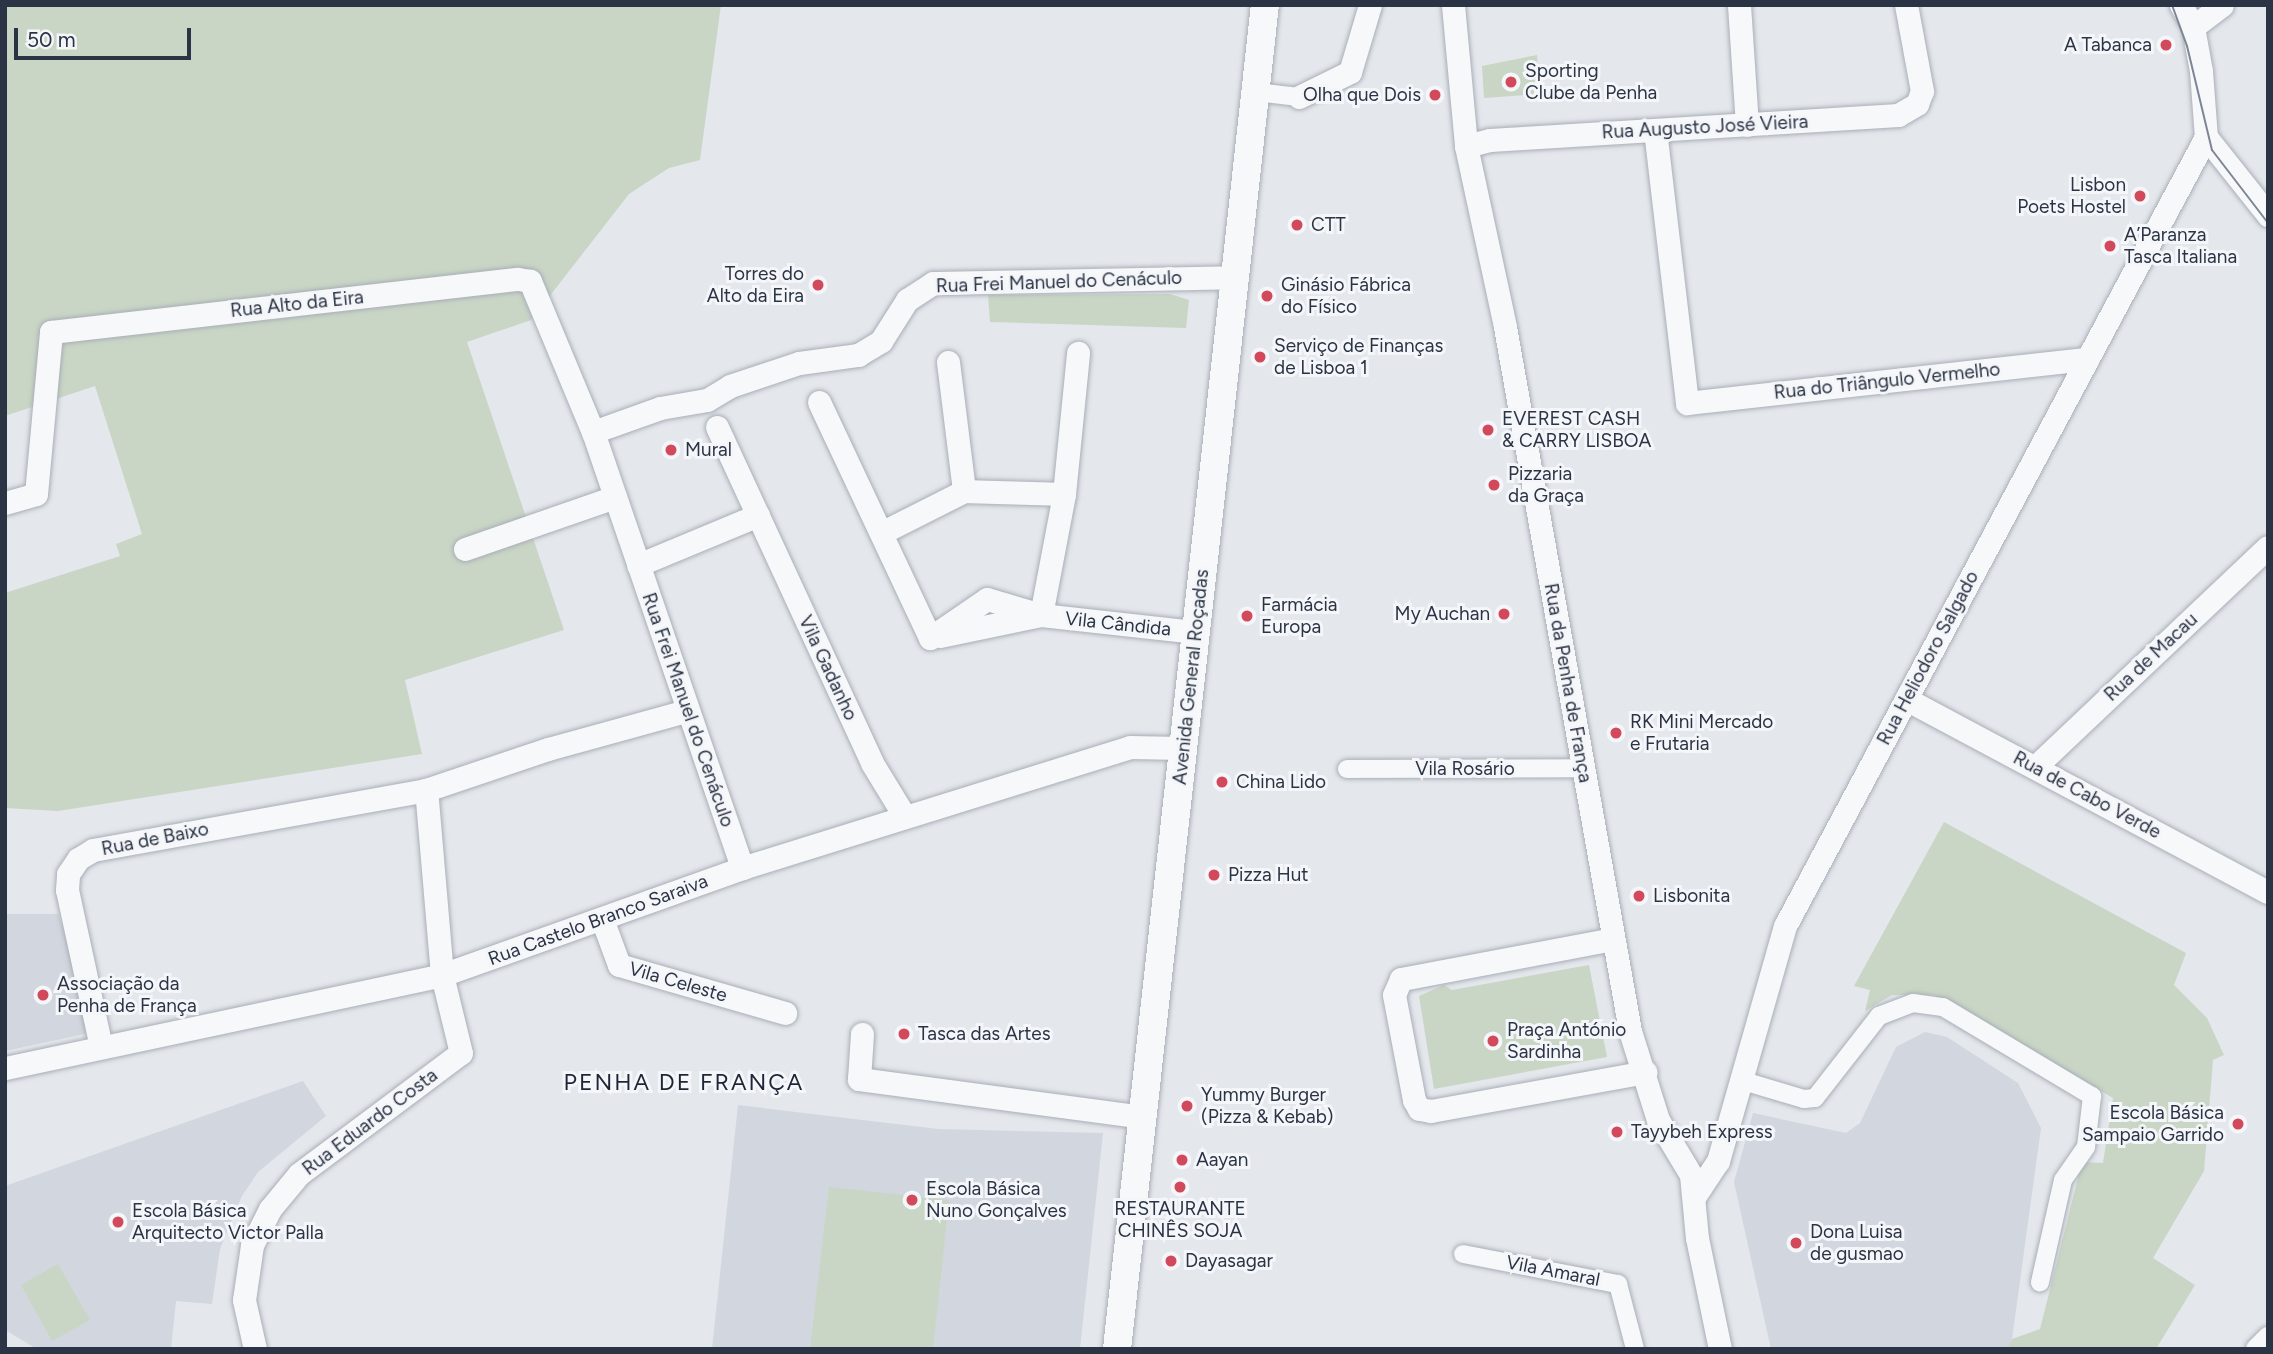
<!DOCTYPE html>
<meta charset="utf-8">
<style>
body{margin:0}
#map{position:relative;width:2273px;height:1354px;overflow:hidden;background:#e4e7ec;font-family:Figtree,sans-serif}
div>[style]{position:absolute}
.built>*{inset:0;background:#d2d6de}
.green>*{inset:0;background:#c9d6c5}
.roads{filter:drop-shadow(0 0 2px #a9aeb7) drop-shadow(0 0 2px #a9aeb7)}
.pedestrian>*{height:18px;margin:-9px;padding:0 9px;transform-origin:9px;border-radius:9px;background:#f7f8fa}
.minor>*{height:23px;margin:-11.5px;padding:0 11.5px;transform-origin:11.5px;border-radius:11.5px;background:#f7f8fa}
.tertiary>*{height:28px;margin:-14px;padding:0 14px;transform-origin:14px;border-radius:14px;background:#f7f8fa}
.tram>*{height:2px;margin:-1px;padding:0 1px;transform-origin:1px;border-radius:1px;background:#7d8696}
.dots>*{width:19px;height:19px;translate:-50% -50%;box-sizing:border-box;border:4px solid #f4f6f9;border-radius:50%}
span{translate:-50% -50%;white-space:nowrap;text-align:center;line-height:1.15;-webkit-text-stroke:6px #f4f6f9;paint-order:stroke}
.poi-label{font-size:19px;color:#2b3445}
.right{translate:-100% -50%;text-align:right}
.left{translate:0 -50%;text-align:left}
.street-label{font-size:19px;color:#2b3445}
.quarter-label{font-size:23px;color:#1d2536;letter-spacing:2px}
.frame{position:absolute;inset:0;border:7px solid #2b3445;pointer-events:none}
.scale{position:absolute;left:14px;top:28px;width:177px;height:32px;box-sizing:border-box;border:4px solid #2b3445;border-top:0;padding-left:9px;font-size:21px;line-height:24px;white-space:nowrap;color:#2b3445;-webkit-text-stroke:5px #f4f6f9;paint-order:stroke}
</style>
<div id="map">
<div class="built">
<i style="clip-path:polygon(5px 914px,58px 914px,74px 958px,89px 1033px,5px 1051px)"></i>
<i style="clip-path:polygon(1925px 1032px,1947px 1037px,2018px 1083px,2041px 1128px,2012px 1339px,2007px 1349px,1771px 1349px,1734px 1182px,1753px 1113px,1846px 1133px,1860px 1123px,1896px 1047px)"></i>
<i style="clip-path:polygon(303px 1081px,326px 1116px,258px 1172px,242px 1196px,220px 1249px,212px 1304px,176px 1301px,171px 1349px,37px 1349px,5px 1330px,5px 1186px)"></i>
<i style="clip-path:polygon(738px 1105px,938px 1129px,1103px 1133px,1080px 1349px,712px 1349px)"></i>
</div>
<div class="green">
<i style="clip-path:polygon(5px 5px,721px 5px,700px 160px,669px 168px,629px 194px,531px 320px,467px 342px,564px 630px,405px 680px,422px 754px,58px 811px,5px 808px,5px 593px,120px 556px,116px 544px,142px 534px,95px 386px,5px 416px)"></i>
<i style="clip-path:polygon(1537px 55px,1540px 94px,1484px 98px,1482px 66px)"></i>
<i style="clip-path:polygon(1170px 294px,1189px 300px,1186px 328px,990px 322px,988px 295px)"></i>
<i style="clip-path:polygon(1944px 822px,2186px 953px,2174px 985px,2207px 1018px,2224px 1055px,2213px 1060px,2204px 1171px,2153px 1258px,2195px 1285px,2156px 1349px,2007px 1349px,2012px 1339px,2040px 1329px,2082px 1162px,2103px 1163px,2113px 1098px,1934px 995px,1892px 995px,1865px 1011px,1870px 990px,1854px 986px)"></i>
<i style="clip-path:polygon(1589px 965px,1607px 1057px,1434px 1089px,1419px 996px,1444px 985px,1452px 990px)"></i>
<i style="clip-path:polygon(829px 1187px,949px 1200px,933px 1349px,810px 1349px)"></i>
<i style="clip-path:polygon(58px 1264px,90px 1320px,52px 1341px,21px 1285px)"></i>
</div>
<div class="roads">
<div class="pedestrian">
<i style="left:1256px;top:92px;width:43px;rotate:6.6deg"></i>
<i style="left:1347px;top:769px;width:236px;rotate:-0.2deg"></i>
<i style="left:1740px;top:1080px;width:67px;rotate:16.5deg"></i>
<i style="left:1804px;top:1099px;width:11px;rotate:-5deg"></i>
<i style="left:1815px;top:1098px;width:104px;rotate:-52deg"></i>
<i style="left:1879px;top:1016px;width:36px;rotate:-21deg"></i>
<i style="left:1913px;top:1003px;width:30px;rotate:8deg"></i>
<i style="left:1943px;top:1007px;width:174px;rotate:30.9deg"></i>
<i style="left:2092px;top:1096px;width:51px;rotate:96.7deg"></i>
<i style="left:2086px;top:1147px;width:40px;rotate:124.9deg"></i>
<i style="left:2063px;top:1180px;width:105px;rotate:102.7deg"></i>
<i style="left:1463px;top:1254px;width:158px;rotate:11deg"></i>
<i style="left:1618px;top:1284px;width:67px;rotate:75.3deg"></i>
</div>
<div class="minor">
<i style="left:1453px;top:5px;width:142px;rotate:84.7deg"></i>
<i style="left:1466px;top:146px;width:185px;rotate:77.8deg"></i>
<i style="left:1505px;top:327px;width:715px;rotate:79.93deg"></i>
<i style="left:1630px;top:1031px;width:93px;rotate:72.5deg"></i>
<i style="left:1658px;top:1120px;width:64px;rotate:59deg"></i>
<i style="left:1691px;top:1175px;width:63px;rotate:84.6deg"></i>
<i style="left:1697px;top:1238px;width:113px;rotate:78.3deg"></i>
<i style="left:1739px;top:5px;width:120px;rotate:86.2deg"></i>
<i style="left:2181px;top:5px;width:25px;rotate:61deg"></i>
<i style="left:2193px;top:27px;width:45px;rotate:79.7deg"></i>
<i style="left:2201px;top:71px;width:66px;rotate:85.7deg"></i>
<i style="left:2193px;top:27px;width:36px;rotate:-37deg"></i>
<i style="left:1299px;top:97px;width:57px;rotate:-26.1deg"></i>
<i style="left:1350px;top:72px;width:70px;rotate:-73.4deg"></i>
<i style="left:1655px;top:130px;width:275px;rotate:83.3deg"></i>
<i style="left:1687px;top:403px;width:403px;rotate:-6.3deg"></i>
<i style="left:2206px;top:137px;width:100px;rotate:51.5deg"></i>
<i style="left:1466px;top:146px;width:25px;rotate:-14deg"></i>
<i style="left:1490px;top:140px;width:409px;rotate:-3.5deg"></i>
<i style="left:1898px;top:115px;width:22px;rotate:-30deg"></i>
<i style="left:1917px;top:104px;width:14px;rotate:-69deg"></i>
<i style="left:1922px;top:91px;width:87px;rotate:-100.5deg"></i>
<i style="left:948px;top:362px;width:130px;rotate:82.9deg"></i>
<i style="left:819px;top:402px;width:261px;rotate:64.8deg"></i>
<i style="left:717px;top:427px;width:370px;rotate:65.2deg"></i>
<i style="left:872px;top:763px;width:63px;rotate:58.6deg"></i>
<i style="left:593px;top:432px;width:71px;rotate:-19.7deg"></i>
<i style="left:660px;top:408px;width:48px;rotate:-9.7deg"></i>
<i style="left:707px;top:400px;width:27px;rotate:-31deg"></i>
<i style="left:730px;top:386px;width:73px;rotate:-18.4deg"></i>
<i style="left:799px;top:363px;width:60px;rotate:-7.7deg"></i>
<i style="left:858px;top:355px;width:27px;rotate:-31deg"></i>
<i style="left:881px;top:341px;width:49px;rotate:-57.6deg"></i>
<i style="left:907px;top:300px;width:31px;rotate:-33deg"></i>
<i style="left:933px;top:283px;width:302px;rotate:-1.1deg"></i>
<i style="left:5px;top:503px;width:32px;rotate:-16deg"></i>
<i style="left:36px;top:494px;width:163px;rotate:-84.7deg"></i>
<i style="left:51px;top:332px;width:470px;rotate:-6.5deg"></i>
<i style="left:518px;top:279px;width:12px;rotate:9deg"></i>
<i style="left:530px;top:281px;width:164px;rotate:67.4deg"></i>
<i style="left:593px;top:432px;width:461px;rotate:71.1deg"></i>
<i style="left:883px;top:532px;width:91px;rotate:-26.8deg"></i>
<i style="left:964px;top:491px;width:100px;rotate:1.7deg"></i>
<i style="left:465px;top:549px;width:159px;rotate:-19.1deg"></i>
<i style="left:638px;top:565px;width:130px;rotate:-22.6deg"></i>
<i style="left:940px;top:636px;width:103px;rotate:-11.7deg"></i>
<i style="left:1041px;top:615px;width:156px;rotate:6.3deg"></i>
<i style="left:930px;top:638px;width:69px;rotate:-34.4deg"></i>
<i style="left:987px;top:599px;width:56px;rotate:16.5deg"></i>
<i style="left:1041px;top:615px;width:123px;rotate:-79.2deg"></i>
<i style="left:1064px;top:494px;width:142px;rotate:-84.3deg"></i>
<i style="left:1906px;top:699px;width:410px;rotate:28.1deg"></i>
<i style="left:2035px;top:767px;width:320px;rotate:-43.4deg"></i>
<i style="left:602px;top:919px;width:49px;rotate:69.7deg"></i>
<i style="left:619px;top:965px;width:173px;rotate:16.1deg"></i>
<i style="left:1613px;top:939px;width:216px;rotate:169.3deg"></i>
<i style="left:1401px;top:979px;width:17px;rotate:114deg"></i>
<i style="left:1394px;top:995px;width:107px;rotate:79.2deg"></i>
<i style="left:1414px;top:1100px;width:10px;rotate:61deg"></i>
<i style="left:1419px;top:1109px;width:12px;rotate:9deg"></i>
<i style="left:1431px;top:1111px;width:218px;rotate:-10.3deg"></i>
<i style="left:862px;top:1034px;width:45px;rotate:93.8deg"></i>
<i style="left:859px;top:1079px;width:286px;rotate:7.6deg"></i>
<i style="left:101px;top:1047px;width:161px;rotate:-102.2deg"></i>
<i style="left:67px;top:890px;width:16px;rotate:-86deg"></i>
<i style="left:68px;top:874px;width:18px;rotate:-56deg"></i>
<i style="left:78px;top:859px;width:17px;rotate:-31deg"></i>
<i style="left:93px;top:850px;width:338px;rotate:-10.2deg"></i>
<i style="left:426px;top:790px;width:129px;rotate:-18.6deg"></i>
<i style="left:548px;top:749px;width:143px;rotate:-15.4deg"></i>
<i style="left:5px;top:1068px;width:447px;rotate:-12deg"></i>
<i style="left:442px;top:975px;width:319px;rotate:-19.6deg"></i>
<i style="left:742px;top:868px;width:406px;rotate:-17.3deg"></i>
<i style="left:1130px;top:747px;width:52px;rotate:1.1deg"></i>
<i style="left:1694px;top:1197px;width:43px;rotate:-56.3deg"></i>
<i style="left:1718px;top:1161px;width:244px;rotate:-74.1deg"></i>
<i style="left:1785px;top:926px;width:894px;rotate:-61.92deg"></i>
<i style="left:255px;top:1349px;width:50px;rotate:-102.7deg"></i>
<i style="left:244px;top:1300px;width:56px;rotate:-81.7deg"></i>
<i style="left:252px;top:1245px;width:40px;rotate:-63.4deg"></i>
<i style="left:270px;top:1209px;width:45px;rotate:-50.4deg"></i>
<i style="left:299px;top:1174px;width:202px;rotate:-36.8deg"></i>
<i style="left:461px;top:1053px;width:80px;rotate:-103.7deg"></i>
<i style="left:442px;top:975px;width:186px;rotate:-94.9deg"></i>
<i style="left:2257px;top:1349px;width:16px;rotate:-45deg"></i>
</div>
<div class="tertiary">
<i style="left:1117px;top:1349px;width:1352px;rotate:-83.72deg"></i>
</div>
</div>
<div class="tram">
<i style="left:2172px;top:5px;width:44px;rotate:69.9deg"></i>
<i style="left:2187px;top:46px;width:107px;rotate:76.5deg"></i>
<i style="left:2212px;top:150px;width:92px;rotate:52.5deg"></i>
<i style="left:2190px;top:5px;width:35px"></i>
</div>
<div class="dots">
<i style="left:2166px;top:45px;background:#d1495b"></i>
<i style="left:1511px;top:82px;background:#d1495b"></i>
<i style="left:1435px;top:95px;background:#d1495b"></i>
<i style="left:2140px;top:196px;background:#d1495b"></i>
<i style="left:1297px;top:225px;background:#d1495b"></i>
<i style="left:2110px;top:246px;background:#d1495b"></i>
<i style="left:818px;top:285px;background:#d1495b"></i>
<i style="left:1267px;top:296px;background:#d1495b"></i>
<i style="left:1260px;top:357px;background:#d1495b"></i>
<i style="left:1488px;top:430px;background:#d1495b"></i>
<i style="left:671px;top:450px;background:#d1495b"></i>
<i style="left:1494px;top:485px;background:#d1495b"></i>
<i style="left:1504px;top:614px;background:#d1495b"></i>
<i style="left:1247px;top:616px;background:#d1495b"></i>
<i style="left:1616px;top:733px;background:#d1495b"></i>
<i style="left:1222px;top:782px;background:#d1495b"></i>
<i style="left:1214px;top:875px;background:#d1495b"></i>
<i style="left:1639px;top:896px;background:#d1495b"></i>
<i style="left:43px;top:995px;background:#d1495b"></i>
<i style="left:904px;top:1034px;background:#d1495b"></i>
<i style="left:1493px;top:1041px;background:#d1495b"></i>
<i style="left:1187px;top:1106px;background:#d1495b"></i>
<i style="left:2238px;top:1124px;background:#d1495b"></i>
<i style="left:1617px;top:1132px;background:#d1495b"></i>
<i style="left:1182px;top:1160px;background:#d1495b"></i>
<i style="left:1180px;top:1187px;background:#d1495b"></i>
<i style="left:912px;top:1200px;background:#d1495b"></i>
<i style="left:118px;top:1222px;background:#d1495b"></i>
<i style="left:1796px;top:1243px;background:#d1495b"></i>
<i style="left:1171px;top:1261px;background:#d1495b"></i>
</div>
<div class="poi-label">
<span class="right" style="left:2152px;top:45px">A Tabanca</span>
<span class="left" style="left:1525px;top:82px">Sporting<br>Clube da Penha</span>
<span class="right" style="left:1421px;top:95px">Olha que Dois</span>
<span class="right" style="left:2126px;top:196px">Lisbon<br>Poets Hostel</span>
<span class="left" style="left:1311px;top:225px">CTT</span>
<span class="left" style="left:2124px;top:246px">A’Paranza<br>Tasca Italiana</span>
<span class="right" style="left:804px;top:285px">Torres do<br>Alto da Eira</span>
<span class="left" style="left:1281px;top:296px">Ginásio Fábrica<br>do Físico</span>
<span class="left" style="left:1274px;top:357px">Serviço de Finanças<br>de Lisboa 1</span>
<span class="left" style="left:1502px;top:430px">EVEREST CASH<br>&amp; CARRY LISBOA</span>
<span class="left" style="left:685px;top:450px">Mural</span>
<span class="left" style="left:1508px;top:485px">Pizzaria<br>da Graça</span>
<span class="left" style="left:1261px;top:616px">Farmácia<br>Europa</span>
<span class="right" style="left:1490px;top:614px">My Auchan</span>
<span class="left" style="left:1630px;top:733px">RK Mini Mercado<br>e Frutaria</span>
<span class="left" style="left:1236px;top:782px">China Lido</span>
<span class="left" style="left:1228px;top:875px">Pizza Hut</span>
<span class="left" style="left:1653px;top:896px">Lisbonita</span>
<span class="left" style="left:57px;top:995px">Associação da<br>Penha de França</span>
<span class="left" style="left:1507px;top:1041px">Praça António<br>Sardinha</span>
<span class="left" style="left:918px;top:1034px">Tasca das Artes</span>
<span class="left" style="left:1201px;top:1106px">Yummy Burger<br>(Pizza &amp; Kebab)</span>
<span class="right" style="left:2224px;top:1124px">Escola Básica<br>Sampaio Garrido</span>
<span class="left" style="left:1631px;top:1132px">Tayybeh Express</span>
<span class="left" style="left:1196px;top:1160px">Aayan</span>
<span class="left" style="left:926px;top:1200px">Escola Básica<br>Nuno Gonçalves</span>
<span style="left:1180px;top:1220px">RESTAURANTE<br>CHINÊS SOJA</span>
<span class="left" style="left:132px;top:1222px">Escola Básica<br>Arquitecto Victor Palla</span>
<span class="left" style="left:1810px;top:1243px">Dona Luisa<br>de gusmao</span>
<span class="left" style="left:1185px;top:1261px">Dayasagar</span>
</div>
<div class="street-label">
<span style="left:1705px;top:127px;rotate:-3deg">Rua Augusto José Vieira</span>
<span style="left:1059px;top:282px;rotate:-2deg">Rua Frei Manuel do Cenáculo</span>
<span style="left:297px;top:304px;rotate:-6deg">Rua Alto da Eira</span>
<span style="left:1887px;top:381px;rotate:-6deg">Rua do Triângulo Vermelho</span>
<span style="left:1118px;top:624px;rotate:6deg">Vila Cândida</span>
<span style="left:2151px;top:657px;rotate:-43deg">Rua de Macau</span>
<span style="left:1928px;top:658px;rotate:-62deg">Rua Heliodoro Salgado</span>
<span style="left:828px;top:668px;rotate:65deg">Vila Gadanho</span>
<span style="left:1191px;top:677px;rotate:-84deg">Avenida General Roçadas</span>
<span style="left:1568px;top:683px;rotate:80deg">Rua da Penha de França</span>
<span style="left:688px;top:710px;rotate:71deg">Rua Frei Manuel do Cenáculo</span>
<span style="left:1465px;top:769px">Vila Rosário</span>
<span style="left:2087px;top:795px;rotate:28deg">Rua de Cabo Verde</span>
<span style="left:155px;top:839px;rotate:-11deg">Rua de Baixo</span>
<span style="left:598px;top:920px;rotate:-20deg">Rua Castelo Branco Saraiva</span>
<span style="left:678px;top:982px;rotate:16deg">Vila Celeste</span>
<span style="left:370px;top:1122px;rotate:-37deg">Rua Eduardo Costa</span>
<span style="left:1553px;top:1271px;rotate:11deg">Vila Amaral</span>
</div>
<div class="quarter-label">
<span style="left:684px;top:1082px">PENHA DE FRANÇA</span>
</div>
<div class="frame"></div>
<div class="scale">50 m</div>
</div>
